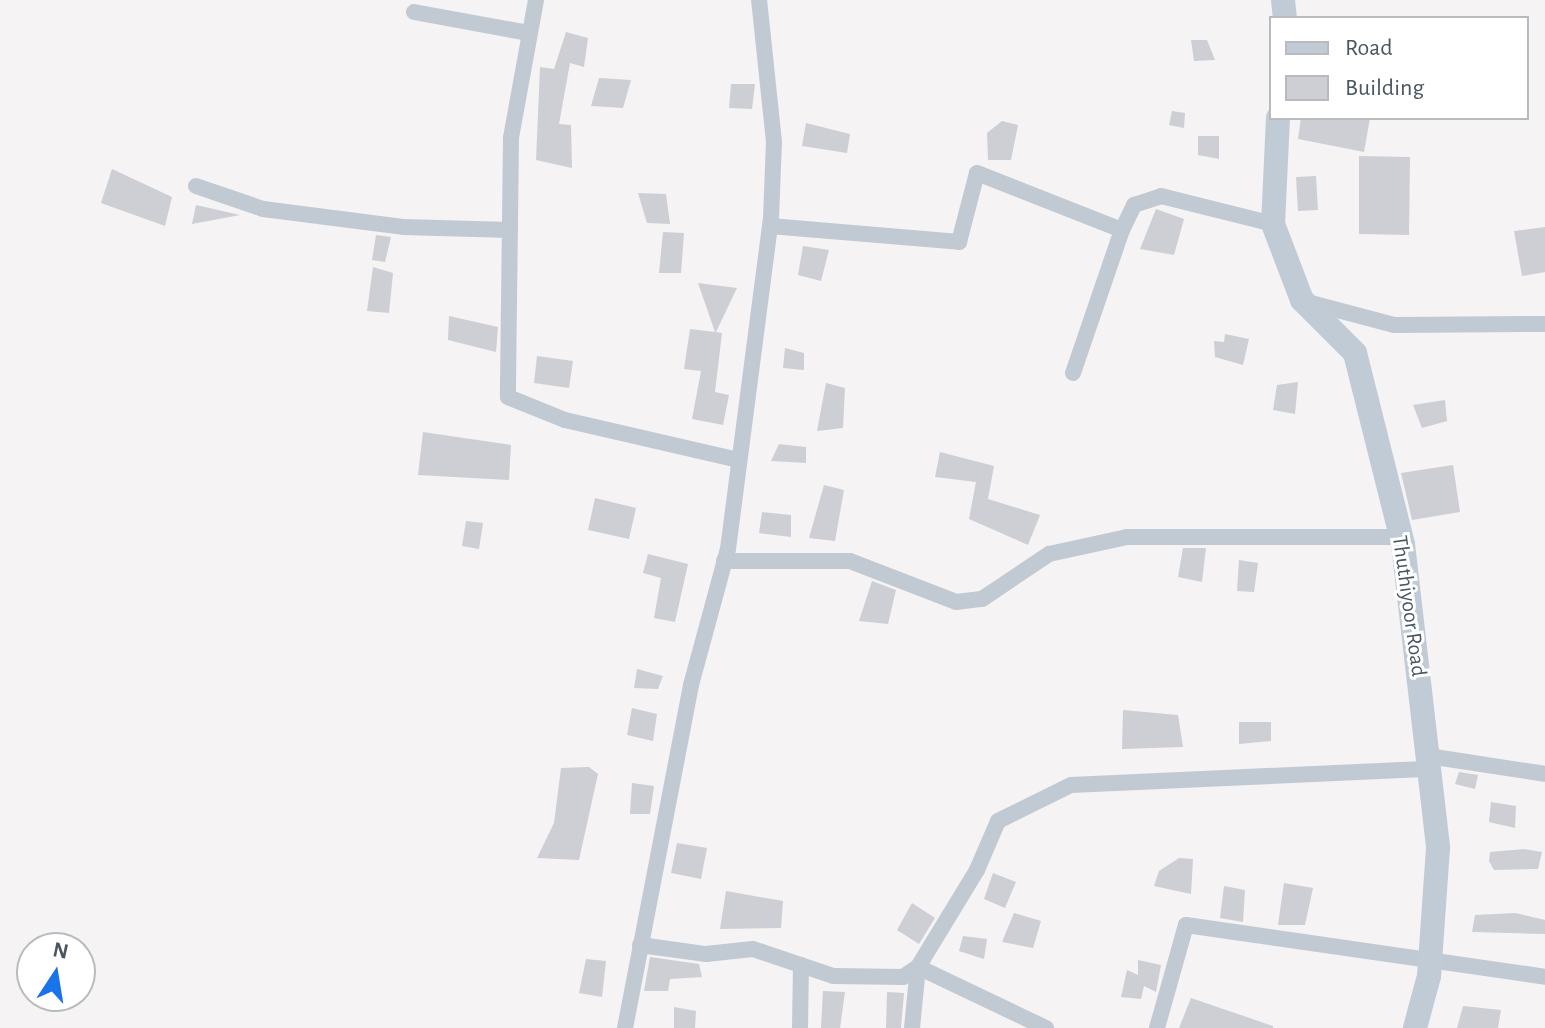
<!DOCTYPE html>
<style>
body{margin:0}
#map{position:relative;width:1545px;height:1028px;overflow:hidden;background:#f5f3f3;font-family:"Alegreya Sans",sans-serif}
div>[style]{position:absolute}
.building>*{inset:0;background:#cdcfd5}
.street>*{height:16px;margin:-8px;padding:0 8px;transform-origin:8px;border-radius:8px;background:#c1cad2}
.secondary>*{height:24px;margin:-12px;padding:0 12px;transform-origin:12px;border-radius:12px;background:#c1cbd6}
span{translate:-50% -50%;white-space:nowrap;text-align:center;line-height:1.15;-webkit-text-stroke:6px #fff;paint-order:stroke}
.street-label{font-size:22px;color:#4a5661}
.legend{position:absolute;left:1269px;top:16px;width:260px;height:104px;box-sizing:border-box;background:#fff;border:2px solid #b7bbc0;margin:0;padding:10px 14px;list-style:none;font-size:24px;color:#4a5661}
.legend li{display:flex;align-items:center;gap:16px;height:40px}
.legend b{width:40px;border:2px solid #b7bbc0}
.north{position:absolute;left:16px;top:932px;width:80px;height:80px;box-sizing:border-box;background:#fff;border:2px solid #b7bbc0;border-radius:50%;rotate:12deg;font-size:22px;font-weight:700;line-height:32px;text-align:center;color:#4a5661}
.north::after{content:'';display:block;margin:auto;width:28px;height:36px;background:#1a73e8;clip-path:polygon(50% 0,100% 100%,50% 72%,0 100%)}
</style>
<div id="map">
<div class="building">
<i style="clip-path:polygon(566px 32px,588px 38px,584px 67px,570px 63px,559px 124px,571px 125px,572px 168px,536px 160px,540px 67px,554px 69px)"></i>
<i style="clip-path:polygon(1191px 40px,1207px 40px,1215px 60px,1194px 61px)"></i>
<i style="clip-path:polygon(599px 78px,631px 80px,623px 108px,591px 106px)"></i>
<i style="clip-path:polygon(731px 84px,755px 84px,752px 109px,729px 108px)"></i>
<i style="clip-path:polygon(1172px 111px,1185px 113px,1184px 128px,1169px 125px)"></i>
<i style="clip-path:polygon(1301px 118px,1370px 118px,1364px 152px,1298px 139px)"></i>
<i style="clip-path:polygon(1002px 121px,1018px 125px,1011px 160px,988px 160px,987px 133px)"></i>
<i style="clip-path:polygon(806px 123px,850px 134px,847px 153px,802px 146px)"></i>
<i style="clip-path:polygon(1198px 136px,1219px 136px,1219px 159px,1198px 155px)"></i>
<i style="clip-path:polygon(1359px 156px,1410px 157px,1409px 235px,1359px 234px)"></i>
<i style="clip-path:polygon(112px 169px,172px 197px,165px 226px,101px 203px)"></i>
<i style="clip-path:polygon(1316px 176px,1318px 210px,1298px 211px,1296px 177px)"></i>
<i style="clip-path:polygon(638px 193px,666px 194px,670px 224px,647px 223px)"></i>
<i style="clip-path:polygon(196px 205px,240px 215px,192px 224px)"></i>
<i style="clip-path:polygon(1156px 209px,1184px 219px,1174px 255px,1140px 249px)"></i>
<i style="clip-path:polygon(1545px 227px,1545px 272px,1522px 276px,1514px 231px)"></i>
<i style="clip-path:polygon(663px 232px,684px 233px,681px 273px,659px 273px)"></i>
<i style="clip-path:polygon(376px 235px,391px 237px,385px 262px,372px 260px)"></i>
<i style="clip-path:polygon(803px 246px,829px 250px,821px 281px,798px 275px)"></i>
<i style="clip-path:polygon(373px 267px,393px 273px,389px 313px,367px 311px)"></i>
<i style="clip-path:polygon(698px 283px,737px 288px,716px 332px,722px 333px,715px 392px,729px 395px,723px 425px,692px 419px,701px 371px,684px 369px,690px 329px,715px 332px)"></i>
<i style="clip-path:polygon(449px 316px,498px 327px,496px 352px,448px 340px)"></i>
<i style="clip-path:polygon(1225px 334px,1249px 339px,1243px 365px,1215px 357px,1214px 341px,1224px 342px)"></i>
<i style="clip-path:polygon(785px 348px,804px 353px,804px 370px,783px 368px)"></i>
<i style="clip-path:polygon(537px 356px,573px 361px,569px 388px,534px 383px)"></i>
<i style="clip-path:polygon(1298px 382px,1295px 414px,1273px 410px,1277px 385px)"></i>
<i style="clip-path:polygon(826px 383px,845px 388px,843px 428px,817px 431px)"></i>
<i style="clip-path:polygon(1445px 400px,1447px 421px,1422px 428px,1413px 405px)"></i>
<i style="clip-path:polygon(423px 432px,511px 445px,509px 480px,418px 475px)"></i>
<i style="clip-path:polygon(779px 444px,806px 447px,806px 463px,771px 461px)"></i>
<i style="clip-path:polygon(940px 452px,994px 466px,988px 499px,1040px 515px,1028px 545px,969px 519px,976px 482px,935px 477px)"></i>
<i style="clip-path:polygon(1453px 465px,1460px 512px,1412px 520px,1401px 473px)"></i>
<i style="clip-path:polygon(824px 485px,844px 490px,835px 541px,809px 538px)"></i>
<i style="clip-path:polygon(595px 498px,636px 508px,629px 539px,588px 530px)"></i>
<i style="clip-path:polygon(762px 512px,791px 515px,791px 537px,759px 533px)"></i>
<i style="clip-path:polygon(466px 521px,483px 523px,479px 549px,462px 546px)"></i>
<i style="clip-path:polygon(1183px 548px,1206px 548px,1202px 582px,1178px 577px)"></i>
<i style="clip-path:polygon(648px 554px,688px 564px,675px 622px,654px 618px,661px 578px,643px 573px)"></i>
<i style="clip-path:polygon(1239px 560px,1258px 563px,1254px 592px,1237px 591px)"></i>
<i style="clip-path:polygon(872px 581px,896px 590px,888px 624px,859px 621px)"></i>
<i style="clip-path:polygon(637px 669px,663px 676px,658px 689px,634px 688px)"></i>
<i style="clip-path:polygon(632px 708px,657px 714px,653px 741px,627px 735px)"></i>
<i style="clip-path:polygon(1123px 710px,1178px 715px,1183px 747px,1122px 749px)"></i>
<i style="clip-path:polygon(1239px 722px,1271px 722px,1271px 741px,1239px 744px)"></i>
<i style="clip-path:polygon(589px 767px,598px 774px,579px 860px,537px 858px,554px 823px,561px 768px)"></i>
<i style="clip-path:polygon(1459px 772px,1478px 775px,1475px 789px,1455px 784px)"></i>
<i style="clip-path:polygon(632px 783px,654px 786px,650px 814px,630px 814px)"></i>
<i style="clip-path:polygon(1491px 802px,1516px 806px,1515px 828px,1489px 822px)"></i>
<i style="clip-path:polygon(677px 843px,707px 848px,701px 879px,671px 873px)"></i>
<i style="clip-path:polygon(1524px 849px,1542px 852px,1538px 869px,1494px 870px,1489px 861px,1490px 852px)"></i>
<i style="clip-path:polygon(1179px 858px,1193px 859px,1191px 894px,1154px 886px,1159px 871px)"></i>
<i style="clip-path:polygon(993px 873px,1016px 882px,1005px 908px,984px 899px)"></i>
<i style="clip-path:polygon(1284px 883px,1313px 888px,1305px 925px,1278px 925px)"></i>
<i style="clip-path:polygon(1224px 886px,1245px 890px,1243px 922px,1220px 918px)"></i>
<i style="clip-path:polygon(726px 891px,783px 901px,781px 928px,720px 929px)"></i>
<i style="clip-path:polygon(912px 903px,935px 918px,919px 944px,897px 930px)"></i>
<i style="clip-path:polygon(1014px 913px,1041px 921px,1033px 948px,1002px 942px)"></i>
<i style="clip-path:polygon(1515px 913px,1545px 920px,1545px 934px,1472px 932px,1475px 915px)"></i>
<i style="clip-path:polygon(963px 936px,987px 939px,984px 959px,959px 951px)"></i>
<i style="clip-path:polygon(650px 957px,699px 964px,702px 977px,670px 979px,668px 991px,644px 991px)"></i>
<i style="clip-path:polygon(586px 959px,606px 961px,602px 997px,579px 993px)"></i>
<i style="clip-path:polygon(1138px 960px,1161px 965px,1156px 992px,1144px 986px,1141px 999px,1121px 997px,1127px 970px,1138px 975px)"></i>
<i style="clip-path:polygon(823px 991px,845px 992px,840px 1028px,821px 1028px)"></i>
<i style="clip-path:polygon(887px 992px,904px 993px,901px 1028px,886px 1028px)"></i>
<i style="clip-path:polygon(1191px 998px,1273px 1026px,1273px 1028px,1179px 1028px)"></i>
<i style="clip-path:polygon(1463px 1006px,1501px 1010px,1498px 1028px,1457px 1028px)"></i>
<i style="clip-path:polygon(674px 1007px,696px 1011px,695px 1028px,674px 1028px)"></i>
</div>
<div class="street">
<i style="left:536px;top:0;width:140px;rotate:100.3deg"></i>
<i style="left:511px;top:138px;width:259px;rotate:90.7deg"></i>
<i style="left:508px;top:397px;width:61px;rotate:22deg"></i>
<i style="left:565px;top:420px;width:178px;rotate:13deg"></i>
<i style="left:414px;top:12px;width:116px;rotate:10.4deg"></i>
<i style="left:196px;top:186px;width:71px;rotate:18.9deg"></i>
<i style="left:263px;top:209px;width:141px;rotate:7.3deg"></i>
<i style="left:403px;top:227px;width:107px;rotate:1.6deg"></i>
<i style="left:770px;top:226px;width:190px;rotate:4.8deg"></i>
<i style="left:959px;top:242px;width:71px;rotate:-75.4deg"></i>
<i style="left:977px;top:173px;width:156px;rotate:21.5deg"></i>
<i style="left:1122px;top:230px;width:28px;rotate:-64deg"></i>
<i style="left:1134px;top:205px;width:28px;rotate:-18deg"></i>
<i style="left:1161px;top:196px;width:115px;rotate:14deg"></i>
<i style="left:1311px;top:303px;width:86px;rotate:14.8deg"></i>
<i style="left:1394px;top:325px;width:151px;rotate:-0.4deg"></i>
<i style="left:1073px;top:373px;width:151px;rotate:-71.1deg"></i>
<i style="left:724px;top:561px;width:126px"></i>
<i style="left:850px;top:561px;width:114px;rotate:21.1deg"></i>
<i style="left:956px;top:602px;width:26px;rotate:-7deg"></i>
<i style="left:982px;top:599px;width:81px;rotate:-33.9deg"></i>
<i style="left:1049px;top:554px;width:80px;rotate:-12.3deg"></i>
<i style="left:1127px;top:537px;width:273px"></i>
<i style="left:1428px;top:756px;width:118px;rotate:8.7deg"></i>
<i style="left:640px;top:945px;width:67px;rotate:7.8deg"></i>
<i style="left:706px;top:954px;width:47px;rotate:-6.1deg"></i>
<i style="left:753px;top:949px;width:84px;rotate:18.6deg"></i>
<i style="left:833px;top:976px;width:70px;rotate:0.8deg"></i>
<i style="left:903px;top:977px;width:18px;rotate:-34deg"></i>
<i style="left:918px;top:967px;width:114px;rotate:-58.7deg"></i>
<i style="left:977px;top:870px;width:53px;rotate:-66.8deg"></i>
<i style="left:998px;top:821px;width:81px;rotate:-26.3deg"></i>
<i style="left:1071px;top:785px;width:359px;rotate:-2.6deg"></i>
<i style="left:625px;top:1028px;width:349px;rotate:-79.1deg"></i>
<i style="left:691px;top:685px;width:141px;rotate:-74.8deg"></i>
<i style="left:728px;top:549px;width:333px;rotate:-82.6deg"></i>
<i style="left:771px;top:219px;width:77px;rotate:-87.8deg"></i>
<i style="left:774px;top:142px;width:143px;rotate:-96deg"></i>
<i style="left:800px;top:1028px;width:63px;rotate:-89.1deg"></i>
<i style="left:912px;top:1028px;width:61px;rotate:-84.4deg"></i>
<i style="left:918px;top:967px;width:142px;rotate:25.5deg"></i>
<i style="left:1157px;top:1028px;width:107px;rotate:-74.3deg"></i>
<i style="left:1186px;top:925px;width:363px;rotate:8.2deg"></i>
</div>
<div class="secondary">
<i style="left:1283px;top:0;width:18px;rotate:84deg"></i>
<i style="left:1278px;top:118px;width:106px;rotate:92.7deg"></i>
<i style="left:1273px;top:224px;width:81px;rotate:69.1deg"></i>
<i style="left:1302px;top:300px;width:75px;rotate:45deg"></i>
<i style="left:1355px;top:353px;width:197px;rotate:75.9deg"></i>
<i style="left:1403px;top:544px;width:306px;rotate:83.4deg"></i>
<i style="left:1438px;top:848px;width:128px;rotate:94deg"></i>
<i style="left:1429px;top:976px;width:54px;rotate:105.1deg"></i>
</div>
<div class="street-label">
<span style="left:1409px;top:606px;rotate:82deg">Thuthiyoor Road</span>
</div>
<ul class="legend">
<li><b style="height:10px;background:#c1cbd6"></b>Road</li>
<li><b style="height:22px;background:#cdcfd5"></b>Building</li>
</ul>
<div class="north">N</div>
</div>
